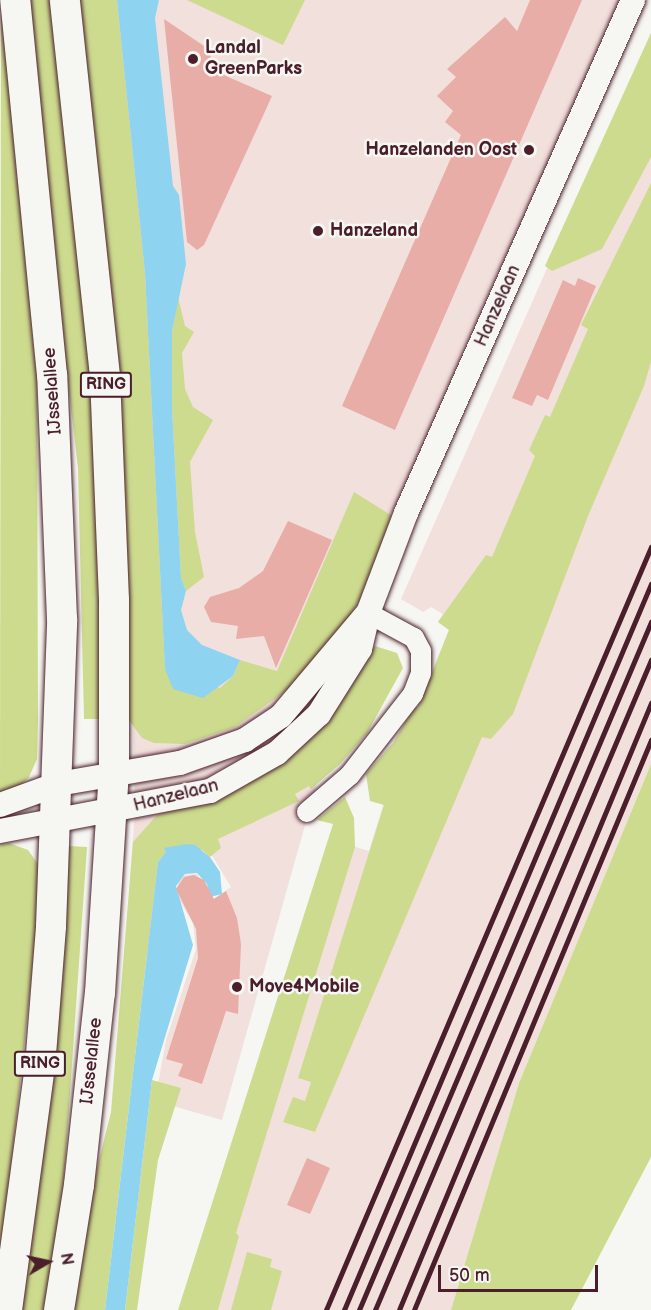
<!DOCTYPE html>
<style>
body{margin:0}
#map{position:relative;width:651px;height:1310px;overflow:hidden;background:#f6f6f2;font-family:"Balsamiq Sans",sans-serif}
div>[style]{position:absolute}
.built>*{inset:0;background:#f2e0dc}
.green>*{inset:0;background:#cddb8e}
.water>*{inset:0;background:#8ed3f0}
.building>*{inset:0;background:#e8ada7}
.roads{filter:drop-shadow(0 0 2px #4a1f2b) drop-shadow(0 0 2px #4a1f2b)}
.minor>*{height:20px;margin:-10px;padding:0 10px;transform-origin:10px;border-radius:10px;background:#f6f6f2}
.tertiary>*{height:24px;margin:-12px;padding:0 12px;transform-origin:12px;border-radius:12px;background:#f6f6f2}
.primary>*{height:30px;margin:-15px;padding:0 15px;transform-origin:15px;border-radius:15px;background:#f6f6f2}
.rail>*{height:4.5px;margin:-2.25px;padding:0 2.25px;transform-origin:2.25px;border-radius:2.25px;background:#4a1f2b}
.dots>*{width:16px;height:16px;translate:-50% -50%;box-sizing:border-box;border:3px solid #f6f6f2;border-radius:50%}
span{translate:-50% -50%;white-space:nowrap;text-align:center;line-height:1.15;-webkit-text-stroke:5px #f6f6f2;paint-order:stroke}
.shield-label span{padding:2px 4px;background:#f6f6f2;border:2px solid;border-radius:4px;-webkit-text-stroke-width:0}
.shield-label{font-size:16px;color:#4a1f2b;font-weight:700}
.poi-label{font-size:18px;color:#4a1f2b;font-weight:700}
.left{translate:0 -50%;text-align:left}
.right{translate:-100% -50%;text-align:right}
.street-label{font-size:18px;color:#4a1f2b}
.north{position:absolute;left:18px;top:1232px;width:60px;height:60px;-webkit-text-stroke:4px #f6f6f2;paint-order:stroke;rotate:81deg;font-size:16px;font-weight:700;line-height:24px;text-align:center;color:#4a1f2b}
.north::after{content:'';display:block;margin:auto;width:21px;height:27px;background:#4a1f2b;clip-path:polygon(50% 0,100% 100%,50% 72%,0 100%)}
.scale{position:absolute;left:438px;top:1265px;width:160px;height:27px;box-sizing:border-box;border:3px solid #4a1f2b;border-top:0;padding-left:8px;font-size:18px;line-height:21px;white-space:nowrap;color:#4a1f2b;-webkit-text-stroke:4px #f6f6f2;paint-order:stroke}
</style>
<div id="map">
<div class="built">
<i style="clip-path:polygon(78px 0,635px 0,360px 630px,222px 1120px,155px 1101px,166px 1040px,196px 949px,193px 923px,177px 896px,178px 882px,185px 875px,197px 874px,212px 900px,231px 887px,208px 849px,170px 844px,113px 1114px,135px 809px,128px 499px)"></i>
<i style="clip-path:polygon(651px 33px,651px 764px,519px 1083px,451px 1310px,186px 1310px,333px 840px,369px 851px,402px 744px,449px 630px,438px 622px,443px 614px,431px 607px,423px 612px,401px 599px)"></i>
</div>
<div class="green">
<i style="clip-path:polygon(1px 0,37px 378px,38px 721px,37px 759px,29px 777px,15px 791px,0 798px)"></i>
<i style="clip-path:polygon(23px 0,54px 0,84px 275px,99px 486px,102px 719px,84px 719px,78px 468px)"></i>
<i style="clip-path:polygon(78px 0,117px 0,145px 273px,165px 669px,220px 688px,233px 676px,240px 660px,277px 671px,354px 492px,394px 517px,360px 599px,340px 632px,290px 688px,235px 727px,185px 744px,154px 743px,142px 738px,128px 719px)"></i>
<i style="clip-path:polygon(187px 0,305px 0,283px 45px)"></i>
<i style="clip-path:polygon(651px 33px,651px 157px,602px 249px,552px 271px,545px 266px)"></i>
<i style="clip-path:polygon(651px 183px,651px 362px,644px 386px,588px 516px,513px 714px,491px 739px,482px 737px,315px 1132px,283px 1122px,293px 1097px,305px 1101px,311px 1082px,298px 1078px,384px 805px,370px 801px,366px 774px,393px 743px,415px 706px,418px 708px,449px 630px,438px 622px,486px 555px,492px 557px,535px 456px,529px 450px,545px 415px,550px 417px,588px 329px,581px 325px)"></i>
<i style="clip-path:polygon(178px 297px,185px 326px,194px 332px,182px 353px,185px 389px,193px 407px,213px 420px,190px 462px,195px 532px,204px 577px,186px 591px,181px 578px,172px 409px,172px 331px)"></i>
<i style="clip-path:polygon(375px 646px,397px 653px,403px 668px,367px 733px,340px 764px,311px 789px,309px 786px,295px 794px,299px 801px,218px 839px,221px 848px,210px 857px,202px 850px,166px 852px,158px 862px,105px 1310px,72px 1310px,90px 1196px,111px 1112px,133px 842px,157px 815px,233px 792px,263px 774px)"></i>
<i style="clip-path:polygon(651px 764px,651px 1157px,571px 1310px,451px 1310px,519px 1083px)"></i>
<i style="clip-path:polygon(345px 797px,354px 818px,355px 847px,236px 1233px,239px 1236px,218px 1310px,178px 1310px,333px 824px,317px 820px)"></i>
<i style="clip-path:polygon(9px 843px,28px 850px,43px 871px,0 1268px,0 844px)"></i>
<i style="clip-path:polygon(69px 846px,87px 847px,64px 1180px,46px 1310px,19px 1310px,49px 1099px)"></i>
<i style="clip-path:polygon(152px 1080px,181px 1088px,158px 1160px,137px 1310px,125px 1310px)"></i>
<i style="clip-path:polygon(247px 1252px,272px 1259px,270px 1267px,282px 1271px,271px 1310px,231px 1310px)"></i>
</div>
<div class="water">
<i style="clip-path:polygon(117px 0,159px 0,155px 18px,173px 186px,179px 195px,186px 264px,172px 331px,172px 409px,181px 578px,186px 591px,181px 610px,187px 630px,202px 645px,240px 660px,233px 676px,203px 698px,173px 689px,165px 669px,145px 273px)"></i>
<i style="clip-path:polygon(187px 844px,195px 845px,210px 857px,220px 872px,222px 894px,210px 897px,207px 884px,197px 873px,185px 874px,176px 886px,193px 945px,152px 1080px,125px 1310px,105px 1310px,158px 862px,166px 852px,164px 848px)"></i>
</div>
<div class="building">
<i style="clip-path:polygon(530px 0,582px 0,395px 430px,342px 406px,461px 135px,445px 122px,453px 111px,437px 96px,456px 77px,447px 69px,505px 17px,517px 31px)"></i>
<i style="clip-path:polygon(164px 19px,210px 50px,212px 70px,272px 96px,204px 245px,197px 250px,187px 242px)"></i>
<i style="clip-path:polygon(578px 278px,596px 286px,548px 400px,537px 395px,532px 406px,512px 398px,563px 280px,575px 286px)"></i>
<i style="clip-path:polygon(288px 521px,332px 540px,276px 668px,264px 636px,236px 639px,238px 626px,211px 622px,204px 607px,210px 597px,239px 588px,263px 571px)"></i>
<i style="clip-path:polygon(194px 875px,204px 880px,214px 899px,226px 891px,237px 918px,241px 944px,238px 1014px,226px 1011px,202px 1084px,178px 1076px,183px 1064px,166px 1059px,198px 958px,196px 929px,176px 889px,184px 877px)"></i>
<i style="clip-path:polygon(307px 1158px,330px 1168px,310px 1214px,287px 1205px)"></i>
</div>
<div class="roads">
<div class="minor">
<i style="left:307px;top:812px;width:57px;rotate:-40.7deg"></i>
<i style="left:350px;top:775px;width:103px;rotate:-52.1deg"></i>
<i style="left:413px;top:694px;width:22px;rotate:-69deg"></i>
<i style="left:421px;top:673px;width:22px;rotate:-90deg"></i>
<i style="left:421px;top:651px;width:15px;rotate:-118deg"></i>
<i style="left:414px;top:638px;width:52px;rotate:-151.5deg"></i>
</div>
<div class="tertiary">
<i style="left:0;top:805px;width:62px;rotate:-19.9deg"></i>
<i style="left:58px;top:784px;width:124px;rotate:-9.8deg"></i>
<i style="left:180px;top:763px;width:69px;rotate:-19.5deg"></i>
<i style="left:245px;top:740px;width:43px;rotate:-33.7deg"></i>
<i style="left:281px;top:716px;width:132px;rotate:-49.9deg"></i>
<i style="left:0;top:831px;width:214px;rotate:-10.8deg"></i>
<i style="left:210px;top:791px;width:77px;rotate:-29.6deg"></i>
<i style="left:277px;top:753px;width:57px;rotate:-42.9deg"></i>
<i style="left:319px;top:714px;width:77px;rotate:-57.8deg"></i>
<i style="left:360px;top:649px;width:37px;rotate:-77deg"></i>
<i style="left:368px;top:613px;width:107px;rotate:-69.2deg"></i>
<i style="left:406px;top:513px;width:561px;rotate:-66.13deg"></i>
</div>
<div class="primary">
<i style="left:7px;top:1310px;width:245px;rotate:-82.3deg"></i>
<i style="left:40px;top:1067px;width:141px;rotate:-85.5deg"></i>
<i style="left:51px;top:926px;width:307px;rotate:-87.9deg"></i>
<i style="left:62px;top:619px;width:244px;rotate:-92.3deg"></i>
<i style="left:52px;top:375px;width:377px;rotate:-95.6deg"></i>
<i style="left:59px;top:1310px;width:127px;rotate:-80.9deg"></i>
<i style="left:79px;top:1185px;width:193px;rotate:-83.8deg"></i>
<i style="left:100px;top:993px;width:220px;rotate:-86.4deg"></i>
<i style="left:114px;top:773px;width:173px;rotate:-90deg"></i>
<i style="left:114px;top:600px;width:224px;rotate:-92.3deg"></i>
<i style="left:105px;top:376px;width:378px;rotate:-96.1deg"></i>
</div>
</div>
<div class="rail">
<i style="left:326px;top:1310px;width:829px;rotate:-66.93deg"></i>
<i style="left:344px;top:1310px;width:788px;rotate:-67.08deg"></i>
<i style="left:359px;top:1310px;width:747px;rotate:-67deg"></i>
<i style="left:375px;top:1310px;width:706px;rotate:-66.99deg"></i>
<i style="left:399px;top:1310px;width:657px;rotate:-67.45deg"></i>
<i style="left:414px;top:1310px;width:617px;rotate:-67.42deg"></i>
</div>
<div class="dots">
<i style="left:193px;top:59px;background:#4a1f2b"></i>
<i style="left:529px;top:150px;background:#4a1f2b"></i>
<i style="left:318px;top:231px;background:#4a1f2b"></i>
<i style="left:237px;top:987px;background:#4a1f2b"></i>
</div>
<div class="shield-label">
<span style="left:106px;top:385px">RING</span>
<span style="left:40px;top:1064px">RING</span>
</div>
<div class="poi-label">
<span class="left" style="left:205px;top:59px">Landal<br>GreenParks</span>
<span class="right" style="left:517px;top:150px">Hanzelanden Oost</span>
<span class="left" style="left:330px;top:231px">Hanzeland</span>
<span class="left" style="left:249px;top:987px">Move4Mobile</span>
</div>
<div class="street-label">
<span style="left:498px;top:306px;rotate:-66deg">Hanzelaan</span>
<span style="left:53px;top:391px;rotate:-94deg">IJsselallee</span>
<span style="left:176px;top:796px;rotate:-14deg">Hanzelaan</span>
<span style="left:92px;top:1061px;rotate:-84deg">IJsselallee</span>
</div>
<div class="north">N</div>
<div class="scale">50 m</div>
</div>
